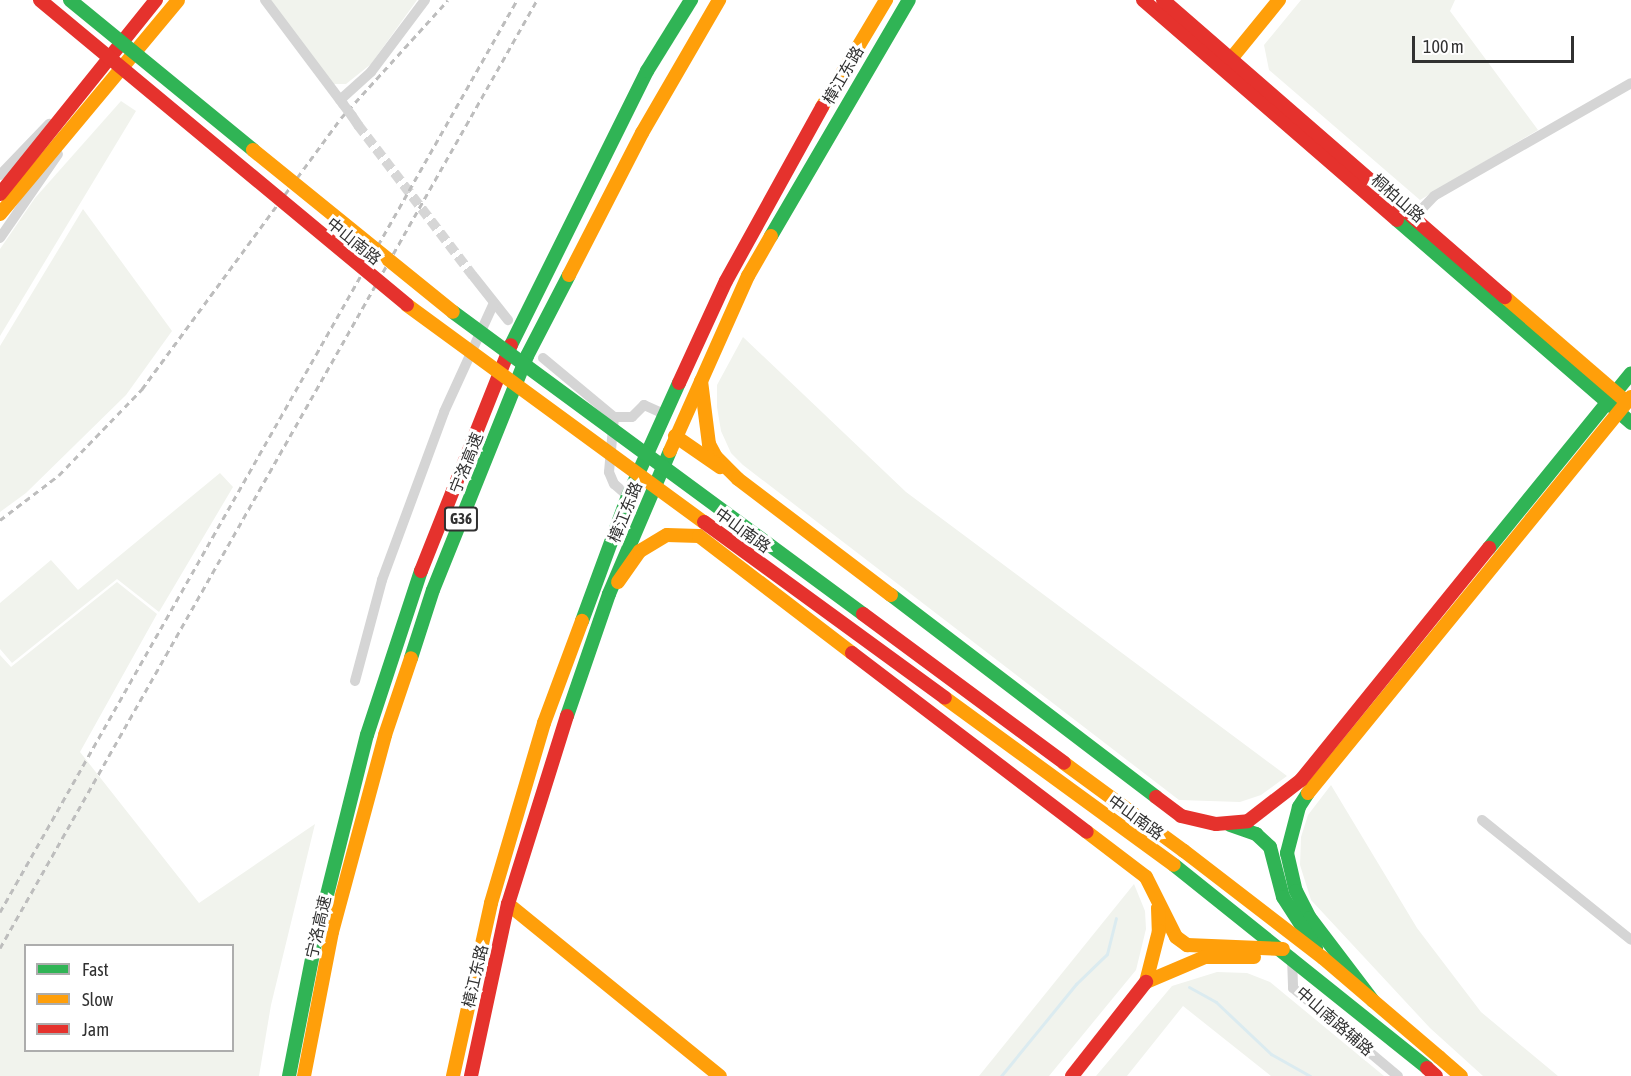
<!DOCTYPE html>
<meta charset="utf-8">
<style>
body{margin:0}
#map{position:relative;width:1631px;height:1076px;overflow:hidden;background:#fff;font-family:"Asap Condensed","Noto Sans SC",sans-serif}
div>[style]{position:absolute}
.green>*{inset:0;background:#f1f3ed}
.stream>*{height:3px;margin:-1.5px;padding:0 1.5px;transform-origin:1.5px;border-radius:1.5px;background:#dbebf0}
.street-tunnel>*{height:10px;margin-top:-5px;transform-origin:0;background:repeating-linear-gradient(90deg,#d6d6d6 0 10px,transparent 0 15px)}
.street>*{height:10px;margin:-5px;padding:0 5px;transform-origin:5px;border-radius:5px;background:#d5d5d5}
.fast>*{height:14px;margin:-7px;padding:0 7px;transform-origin:7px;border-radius:7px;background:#30b455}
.slow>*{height:14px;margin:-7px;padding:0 7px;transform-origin:7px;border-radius:7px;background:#ff9f0a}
.jam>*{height:14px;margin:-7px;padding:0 7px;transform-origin:7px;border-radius:7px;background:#e5322d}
.rail>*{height:3px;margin-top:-1.5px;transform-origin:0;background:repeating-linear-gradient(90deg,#bdbdbd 0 6px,transparent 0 10.5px)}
.street-bridge>*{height:10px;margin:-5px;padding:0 5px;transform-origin:5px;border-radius:5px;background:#d5d5d5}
.fast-bridge>*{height:14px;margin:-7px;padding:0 7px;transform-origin:7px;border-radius:7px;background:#30b455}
.slow-bridge>*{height:14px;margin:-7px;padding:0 7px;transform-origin:7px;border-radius:7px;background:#ff9f0a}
.jam-bridge>*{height:14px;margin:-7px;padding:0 7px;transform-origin:7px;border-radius:7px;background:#e5322d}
span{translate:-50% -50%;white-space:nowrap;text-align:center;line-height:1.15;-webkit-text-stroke:6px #fff;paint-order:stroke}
.shield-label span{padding:2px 4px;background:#fff;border:2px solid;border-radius:4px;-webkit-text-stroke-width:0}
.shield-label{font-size:15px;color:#313131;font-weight:700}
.street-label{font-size:16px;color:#313131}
.legend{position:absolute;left:24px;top:944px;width:210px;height:108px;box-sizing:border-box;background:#fff;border:2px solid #adadad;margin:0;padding:8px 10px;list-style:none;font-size:18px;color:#313131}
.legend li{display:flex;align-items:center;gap:12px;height:30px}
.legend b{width:30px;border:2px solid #adadad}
.scale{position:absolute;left:1412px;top:36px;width:162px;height:27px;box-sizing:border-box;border:3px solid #313131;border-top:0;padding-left:8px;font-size:18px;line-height:21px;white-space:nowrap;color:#313131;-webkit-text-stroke:4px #fff;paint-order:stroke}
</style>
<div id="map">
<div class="green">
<i style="clip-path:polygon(270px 0,417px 0,371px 64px,346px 84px,333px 84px)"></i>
<i style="clip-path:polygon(1301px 0,1455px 0,1450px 11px,1538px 130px,1420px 200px,1269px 70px,1264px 45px)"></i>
<i style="clip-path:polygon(121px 101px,136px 111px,0 336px,0 249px,35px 198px)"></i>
<i style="clip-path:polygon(83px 209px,172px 331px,126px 395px,26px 493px,0 512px,0 346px)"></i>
<i style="clip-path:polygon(743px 337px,906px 492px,1287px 776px,1261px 795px,1240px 802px,1179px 800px,743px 465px,731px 453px,721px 431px,717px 407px,717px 385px)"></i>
<i style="clip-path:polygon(220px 473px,233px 487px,159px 612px,117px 579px,12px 663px,0 649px,0 603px,51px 560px,78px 590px)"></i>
<i style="clip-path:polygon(evenodd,117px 582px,157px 614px,80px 752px,199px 903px,315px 824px,271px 1005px,259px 1076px,0 1076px,0 655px,11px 667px,117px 582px,26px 946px,232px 946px,232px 1050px,26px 1050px,26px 946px)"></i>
<i style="clip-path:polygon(1331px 785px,1417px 928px,1481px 1012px,1558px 1076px,1483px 1076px,1430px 1028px,1311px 900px,1300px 865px,1301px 837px,1308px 815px)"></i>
<i style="clip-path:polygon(1134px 884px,1145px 911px,1146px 929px,1136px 970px,1049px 1076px,979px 1076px)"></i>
<i style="clip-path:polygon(1217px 972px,1247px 973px,1270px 982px,1384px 1076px,1271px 1076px,1183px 1006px,1127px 1076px,1096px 1076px,1172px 986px)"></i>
</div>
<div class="stream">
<i style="left:1189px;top:987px;width:31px;rotate:29deg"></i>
<i style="left:1216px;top:1002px;width:76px;rotate:43.4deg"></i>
<i style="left:1271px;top:1054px;width:45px;rotate:29.4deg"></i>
<i style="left:1001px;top:1076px;width:119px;rotate:-50.8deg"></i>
<i style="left:1076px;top:984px;width:43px;rotate:-44.1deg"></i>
<i style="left:1107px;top:954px;width:37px;rotate:-76deg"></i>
</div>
<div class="street-tunnel">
<i style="left:358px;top:125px;width:191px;rotate:52.7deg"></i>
</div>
<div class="street">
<i style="left:265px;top:0;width:130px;rotate:53.1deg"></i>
<i style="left:340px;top:100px;width:42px;rotate:-42.1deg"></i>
<i style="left:371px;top:72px;width:90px;rotate:-53.1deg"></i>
<i style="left:352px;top:116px;width:11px;rotate:56deg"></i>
<i style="left:0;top:175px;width:71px;rotate:-46.1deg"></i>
<i style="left:1414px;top:217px;width:29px;rotate:-46deg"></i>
<i style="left:1434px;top:196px;width:227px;rotate:-29.8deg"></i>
<i style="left:0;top:238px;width:102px;rotate:-55.4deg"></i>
<i style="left:474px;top:277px;width:55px;rotate:51.7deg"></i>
<i style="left:543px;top:358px;width:92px;rotate:39.7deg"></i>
<i style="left:628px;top:496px;width:18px;rotate:-139deg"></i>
<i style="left:614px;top:484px;width:13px;rotate:-113deg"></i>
<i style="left:609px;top:472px;width:55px;rotate:-84.8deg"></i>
<i style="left:614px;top:417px;width:18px"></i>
<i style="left:632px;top:417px;width:17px;rotate:-45deg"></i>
<i style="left:644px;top:405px;width:22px;rotate:24deg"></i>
<i style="left:355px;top:681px;width:105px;rotate:-75deg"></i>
<i style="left:382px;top:580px;width:179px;rotate:-69.7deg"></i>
<i style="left:444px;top:412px;width:120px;rotate:-65.4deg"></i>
<i style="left:1482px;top:820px;width:191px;rotate:38.8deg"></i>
<i style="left:1292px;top:957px;width:31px;rotate:88deg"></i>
<i style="left:1293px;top:988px;width:137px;rotate:40deg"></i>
</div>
<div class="fast">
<i style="left:1397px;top:220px;width:310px;rotate:40.9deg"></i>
<i style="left:771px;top:236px;width:273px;rotate:-59.7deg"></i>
<i style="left:511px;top:345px;width:306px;rotate:-63.6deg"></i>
<i style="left:647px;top:71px;width:84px;rotate:-58.2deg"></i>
<i style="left:1489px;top:548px;width:225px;rotate:-50.9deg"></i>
<i style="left:891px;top:595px;width:333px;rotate:37.3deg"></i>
<i style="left:582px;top:621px;width:133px;rotate:-69.8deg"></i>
<i style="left:628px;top:496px;width:124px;rotate:-65.7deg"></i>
<i style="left:411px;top:658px;width:71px;rotate:-72.1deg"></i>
<i style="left:433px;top:590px;width:252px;rotate:-68.1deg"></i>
<i style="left:527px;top:356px;width:91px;rotate:-62.6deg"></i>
<i style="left:567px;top:716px;width:129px;rotate:-71deg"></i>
<i style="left:609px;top:594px;width:155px;rotate:-66.9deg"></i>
<i style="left:1308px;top:793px;width:17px;rotate:123deg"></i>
<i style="left:1299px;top:807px;width:48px;rotate:104.6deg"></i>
<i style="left:1287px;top:853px;width:39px;rotate:77deg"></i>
<i style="left:1296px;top:891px;width:30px;rotate:63deg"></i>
<i style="left:1310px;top:918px;width:104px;rotate:52.8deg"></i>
<i style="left:1230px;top:825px;width:28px;rotate:19deg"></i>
<i style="left:1256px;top:834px;width:19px;rotate:43deg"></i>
<i style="left:1270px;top:847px;width:52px;rotate:75.4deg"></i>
<i style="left:1283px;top:897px;width:61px;rotate:57.1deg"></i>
<i style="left:1174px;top:865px;width:324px;rotate:38.7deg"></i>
<i style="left:289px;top:1076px;width:136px;rotate:-78.9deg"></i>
<i style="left:315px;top:943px;width:214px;rotate:-76deg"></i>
<i style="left:367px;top:735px;width:173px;rotate:-71.8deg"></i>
</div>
<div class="slow">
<i style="left:1226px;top:65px;width:84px;rotate:-50.8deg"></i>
<i style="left:822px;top:107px;width:125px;rotate:-59.1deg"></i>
<i style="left:0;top:214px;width:278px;rotate:-50.2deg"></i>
<i style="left:569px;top:275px;width:160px;rotate:-62.8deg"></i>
<i style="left:642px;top:133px;width:154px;rotate:-59.9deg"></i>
<i style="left:1505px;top:297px;width:155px;rotate:40.8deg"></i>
<i style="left:701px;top:381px;width:64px;rotate:82.8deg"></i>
<i style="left:709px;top:444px;width:15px;rotate:62deg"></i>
<i style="left:716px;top:457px;width:31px;rotate:45deg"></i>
<i style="left:738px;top:479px;width:192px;rotate:37.2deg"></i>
<i style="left:675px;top:436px;width:55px;rotate:34.6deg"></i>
<i style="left:670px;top:451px;width:192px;rotate:-66deg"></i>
<i style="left:748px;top:276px;width:46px;rotate:-60.1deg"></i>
<i style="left:618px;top:582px;width:38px;rotate:-55deg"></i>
<i style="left:640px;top:551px;width:31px;rotate:-31deg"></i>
<i style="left:667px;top:535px;width:32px;rotate:2deg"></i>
<i style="left:699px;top:536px;width:193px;rotate:37.4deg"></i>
<i style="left:1308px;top:793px;width:511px;rotate:-50.8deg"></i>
<i style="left:1087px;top:832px;width:74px;rotate:37.3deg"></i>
<i style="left:1146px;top:877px;width:67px;rotate:63.4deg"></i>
<i style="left:1176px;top:937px;width:14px;rotate:36deg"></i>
<i style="left:1187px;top:945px;width:96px;rotate:2.4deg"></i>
<i style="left:1184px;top:851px;width:175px;rotate:37.6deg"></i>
<i style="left:1323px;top:958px;width:153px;rotate:40.5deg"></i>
<i style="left:508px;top:904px;width:273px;rotate:39.1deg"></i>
<i style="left:1158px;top:908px;width:23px;rotate:88deg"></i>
<i style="left:1159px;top:931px;width:53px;rotate:104.3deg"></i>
<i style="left:1146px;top:982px;width:64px;rotate:-23deg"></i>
<i style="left:1205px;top:957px;width:49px"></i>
<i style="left:1439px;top:1057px;width:29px;rotate:41deg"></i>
<i style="left:304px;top:1076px;width:147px;rotate:-79deg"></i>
<i style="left:332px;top:932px;width:204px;rotate:-74.9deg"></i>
<i style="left:385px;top:735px;width:81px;rotate:-71.3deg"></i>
<i style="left:453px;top:1076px;width:177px;rotate:-77.6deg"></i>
<i style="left:491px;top:903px;width:188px;rotate:-73.6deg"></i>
<i style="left:544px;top:723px;width:109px;rotate:-69.6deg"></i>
</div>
<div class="jam">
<i style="left:1143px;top:0;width:336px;rotate:40.9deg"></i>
<i style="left:1163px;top:0;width:453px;rotate:41deg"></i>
<i style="left:0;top:194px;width:249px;rotate:-51.2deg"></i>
<i style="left:679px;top:383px;width:112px;rotate:-65.3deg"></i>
<i style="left:726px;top:281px;width:199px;rotate:-61.1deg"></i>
<i style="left:421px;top:571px;width:243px;rotate:-68.3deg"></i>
<i style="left:852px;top:653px;width:295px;rotate:37.3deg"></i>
<i style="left:1156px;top:797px;width:31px;rotate:37deg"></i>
<i style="left:1181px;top:816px;width:36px;rotate:13deg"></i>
<i style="left:1216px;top:824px;width:32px;rotate:-5deg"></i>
<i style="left:1248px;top:821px;width:67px;rotate:-37.7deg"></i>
<i style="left:1301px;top:780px;width:299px;rotate:-51deg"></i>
<i style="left:1427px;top:1068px;width:12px;rotate:42deg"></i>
<i style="left:471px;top:1076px;width:176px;rotate:-77.9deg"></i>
<i style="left:508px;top:904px;width:197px;rotate:-72.6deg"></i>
<i style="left:1072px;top:1076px;width:120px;rotate:-51.8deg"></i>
</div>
<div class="rail">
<i style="left:0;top:520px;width:74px;rotate:-37.3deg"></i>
<i style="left:59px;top:475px;width:120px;rotate:-46deg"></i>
<i style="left:142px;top:389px;width:336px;rotate:-53.7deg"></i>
<i style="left:341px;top:118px;width:159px;rotate:-47.8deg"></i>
<i style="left:0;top:912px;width:1048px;rotate:-60.45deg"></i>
<i style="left:0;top:948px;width:1090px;rotate:-60.47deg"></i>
</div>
<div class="street-bridge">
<i style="left:343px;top:104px;width:15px;rotate:53deg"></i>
</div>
<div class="fast-bridge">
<i style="left:70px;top:0;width:237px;rotate:39.3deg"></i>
<i style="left:453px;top:312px;width:509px;rotate:36.37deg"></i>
</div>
<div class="slow-bridge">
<i style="left:253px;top:150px;width:257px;rotate:39deg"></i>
<i style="left:407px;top:305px;width:368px;rotate:36.2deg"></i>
<i style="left:945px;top:698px;width:283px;rotate:36.1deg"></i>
<i style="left:1064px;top:763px;width:149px;rotate:36.3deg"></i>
</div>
<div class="jam-bridge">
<i style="left:40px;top:0;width:477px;rotate:39.7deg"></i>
<i style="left:704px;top:522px;width:298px;rotate:36.1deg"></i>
<i style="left:863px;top:614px;width:250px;rotate:36.5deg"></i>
</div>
<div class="shield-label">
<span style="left:461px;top:519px">G36</span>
</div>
<div class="street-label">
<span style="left:843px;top:75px;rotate:-60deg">樟江东路</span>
<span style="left:1398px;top:198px;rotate:41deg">桐柏山路</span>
<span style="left:354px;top:241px;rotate:39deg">中山南路</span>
<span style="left:466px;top:463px;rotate:-68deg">宁洛高速</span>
<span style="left:625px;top:512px;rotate:-68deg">樟江东路</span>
<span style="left:743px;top:530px;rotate:36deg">中山南路</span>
<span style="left:1136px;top:817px;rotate:36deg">中山南路</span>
<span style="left:318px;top:927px;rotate:-77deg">宁洛高速</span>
<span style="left:475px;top:976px;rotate:-77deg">樟江东路</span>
<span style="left:1335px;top:1021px;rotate:41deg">中山南路辅路</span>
</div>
<ul class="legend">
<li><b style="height:8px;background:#30b455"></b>Fast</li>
<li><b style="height:8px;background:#ff9f0a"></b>Slow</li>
<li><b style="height:8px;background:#e5322d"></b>Jam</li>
</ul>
<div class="scale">100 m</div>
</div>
